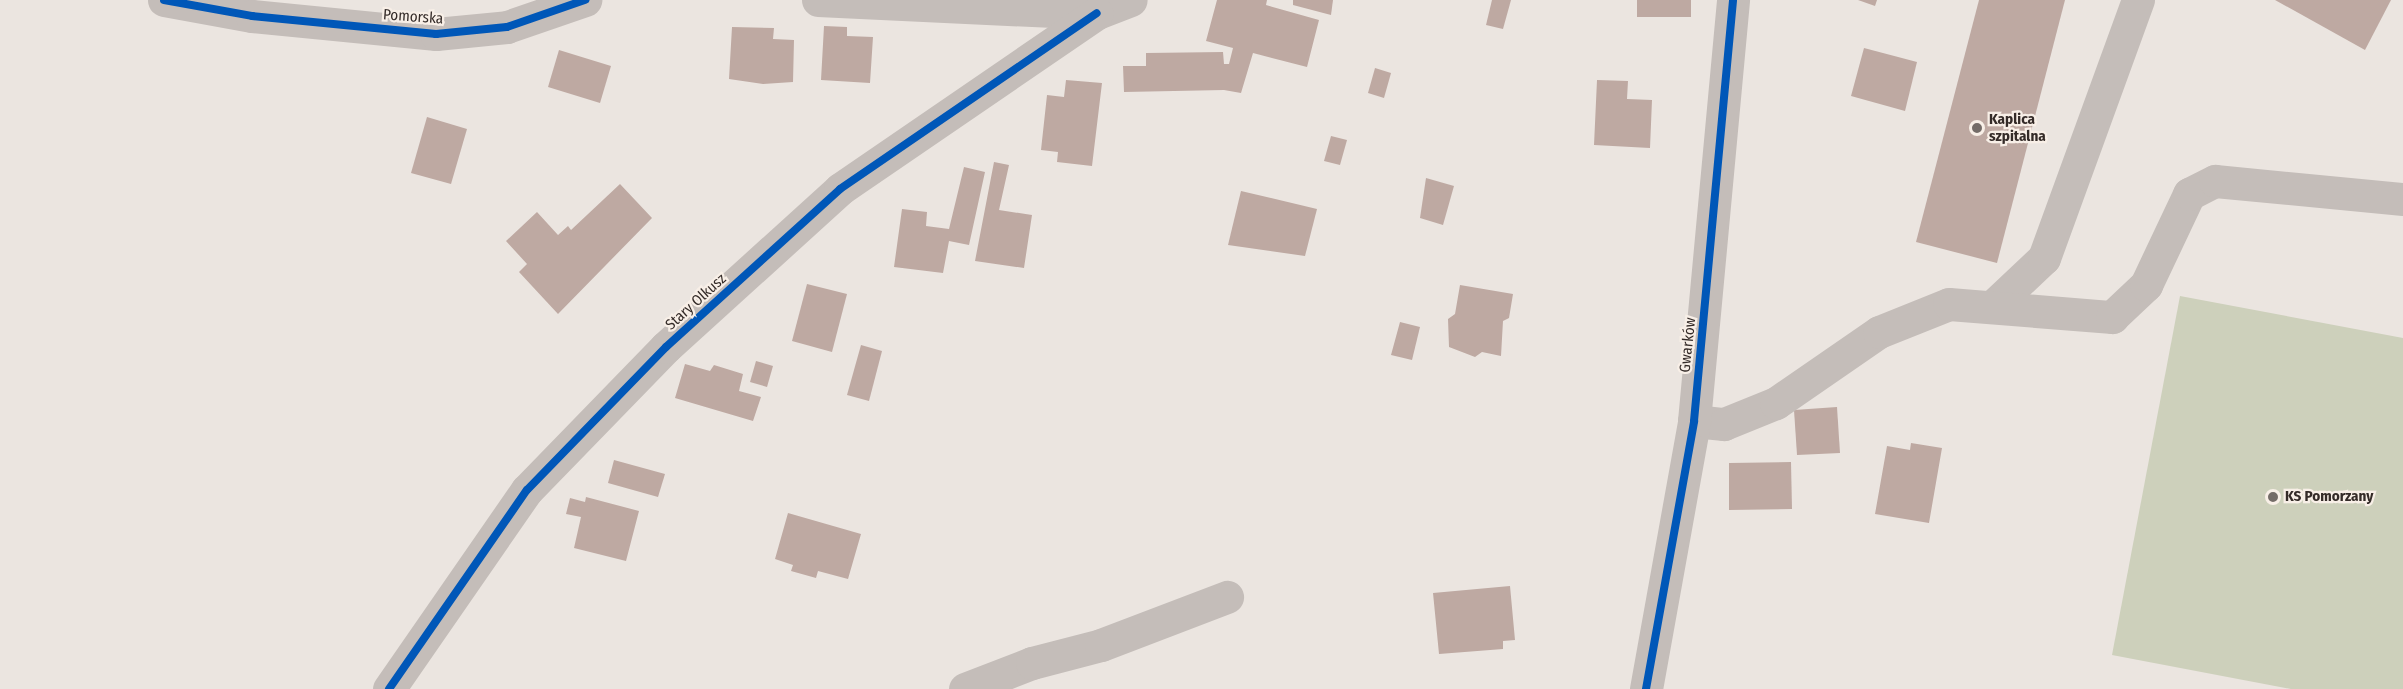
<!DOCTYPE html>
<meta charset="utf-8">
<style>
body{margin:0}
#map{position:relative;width:2403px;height:689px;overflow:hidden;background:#ebe5e0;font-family:"Fira Sans Condensed",sans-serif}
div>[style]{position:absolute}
.green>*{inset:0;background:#cdd0bb}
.building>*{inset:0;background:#bea9a2}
.minor>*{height:33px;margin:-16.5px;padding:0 16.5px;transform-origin:16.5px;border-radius:16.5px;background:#c4bdb9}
.cycleway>*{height:8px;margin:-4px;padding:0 4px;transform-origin:4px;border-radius:4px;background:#0057b8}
.dots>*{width:16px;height:16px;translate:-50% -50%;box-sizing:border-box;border:3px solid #f8efe7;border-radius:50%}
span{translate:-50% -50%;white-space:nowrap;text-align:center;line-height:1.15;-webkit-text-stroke:4.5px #f8efe7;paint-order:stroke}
.street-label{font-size:15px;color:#342b28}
.poi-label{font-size:15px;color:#342b28;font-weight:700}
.left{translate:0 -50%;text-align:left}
</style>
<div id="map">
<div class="green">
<i style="clip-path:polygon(2180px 296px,2403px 338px,2403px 689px,2291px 689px,2112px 655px)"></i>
</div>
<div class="building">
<i style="clip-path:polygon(1217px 0,1267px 0,1266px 5px,1319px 20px,1307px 67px,1253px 53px,1241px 93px,1224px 90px,1124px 92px,1123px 66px,1146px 66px,1146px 53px,1223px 52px,1224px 64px,1229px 64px,1233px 48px,1206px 41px)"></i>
<i style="clip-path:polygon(1293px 0,1333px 0,1331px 15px,1293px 5px)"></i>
<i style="clip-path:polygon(1492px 0,1511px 0,1503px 29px,1486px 25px)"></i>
<i style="clip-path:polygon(1637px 0,1691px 0,1691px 17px,1637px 17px)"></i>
<i style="clip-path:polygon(1858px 0,1877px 0,1875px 6px)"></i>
<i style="clip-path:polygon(1979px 0,2065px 0,1997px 263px,1916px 242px)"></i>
<i style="clip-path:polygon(2275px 0,2391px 0,2365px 50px)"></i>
<i style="clip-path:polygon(824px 26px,847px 27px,847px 36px,873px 37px,870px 83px,821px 80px)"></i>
<i style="clip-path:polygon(732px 27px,774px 28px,773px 39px,794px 40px,793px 82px,763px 84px,729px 79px)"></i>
<i style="clip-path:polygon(1864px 48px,1917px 62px,1905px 111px,1851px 96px)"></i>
<i style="clip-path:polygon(559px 50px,611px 66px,600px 103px,548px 87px)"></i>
<i style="clip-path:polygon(1375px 68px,1391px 73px,1384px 98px,1368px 93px)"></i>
<i style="clip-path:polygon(1066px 80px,1102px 83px,1092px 166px,1057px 162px,1058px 152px,1041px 150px,1047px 95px,1064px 97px)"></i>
<i style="clip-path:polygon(1597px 80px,1628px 81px,1627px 99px,1652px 100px,1650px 148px,1594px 145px)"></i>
<i style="clip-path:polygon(427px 117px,467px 129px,451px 184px,411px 173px)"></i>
<i style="clip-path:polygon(1331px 136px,1347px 140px,1340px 165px,1324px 161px)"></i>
<i style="clip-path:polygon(994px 162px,1009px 165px,999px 210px,1032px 215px,1024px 268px,975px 261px)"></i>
<i style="clip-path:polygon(964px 167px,985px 172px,969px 245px,949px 241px,943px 273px,894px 267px,902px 209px,927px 212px,926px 226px,949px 229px)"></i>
<i style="clip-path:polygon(1426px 178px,1454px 186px,1443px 225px,1420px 218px)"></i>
<i style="clip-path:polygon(620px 184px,652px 218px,558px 314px,519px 272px,527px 264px,506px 241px,537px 212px,558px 235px,568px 226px,571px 230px)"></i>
<i style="clip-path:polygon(1241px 191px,1317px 209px,1305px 256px,1228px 245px)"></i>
<i style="clip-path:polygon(807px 284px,847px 294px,832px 352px,792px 341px)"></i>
<i style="clip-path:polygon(1460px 285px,1513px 294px,1509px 318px,1503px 321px,1501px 356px,1482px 352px,1475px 357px,1449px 347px,1448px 319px,1455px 314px)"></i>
<i style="clip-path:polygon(1400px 322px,1420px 327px,1412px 360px,1391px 355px)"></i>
<i style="clip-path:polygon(861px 345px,882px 351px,869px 401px,847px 395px)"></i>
<i style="clip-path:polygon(756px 361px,773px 366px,767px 387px,750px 382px)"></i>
<i style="clip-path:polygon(685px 364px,710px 371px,714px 365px,743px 374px,739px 391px,761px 397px,753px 421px,675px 398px)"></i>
<i style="clip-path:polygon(1837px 407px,1840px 453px,1797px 455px,1794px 410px)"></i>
<i style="clip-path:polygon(1911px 443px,1942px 448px,1929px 523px,1875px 514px,1887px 446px,1910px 450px)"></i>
<i style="clip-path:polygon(614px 460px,665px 474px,658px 497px,608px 483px)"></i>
<i style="clip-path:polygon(1791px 462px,1792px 509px,1729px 510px,1729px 463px)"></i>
<i style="clip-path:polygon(586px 497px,639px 511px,626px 561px,574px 548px,581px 517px,566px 514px,570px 498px,585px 502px)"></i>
<i style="clip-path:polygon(788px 513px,861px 534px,848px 579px,818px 571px,816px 578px,791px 571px,793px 565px,775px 559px)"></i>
<i style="clip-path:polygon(1510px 586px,1515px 640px,1503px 641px,1503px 649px,1439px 654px,1433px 593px)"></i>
</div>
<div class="minor">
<i style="left:164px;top:0;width:89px;rotate:10.3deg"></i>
<i style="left:252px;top:16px;width:185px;rotate:5.6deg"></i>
<i style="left:436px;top:34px;width:71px;rotate:-5.6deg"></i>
<i style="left:507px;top:27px;width:83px;rotate:-19.1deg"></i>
<i style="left:818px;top:0;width:279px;rotate:2.7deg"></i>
<i style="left:1097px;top:13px;width:36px;rotate:-21deg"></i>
<i style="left:1993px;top:306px;width:70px;rotate:-43.3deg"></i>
<i style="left:2044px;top:258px;width:275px;rotate:-70deg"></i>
<i style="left:1694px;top:421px;width:30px;rotate:6deg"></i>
<i style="left:1724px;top:424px;width:56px;rotate:-22deg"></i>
<i style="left:1776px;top:403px;width:125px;rotate:-34.6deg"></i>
<i style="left:1879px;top:332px;width:75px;rotate:-21.8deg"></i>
<i style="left:1949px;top:304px;width:164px;rotate:4.6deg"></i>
<i style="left:2112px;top:317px;width:47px;rotate:-43.3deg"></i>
<i style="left:2146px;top:285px;width:101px;rotate:-64.7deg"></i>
<i style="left:2189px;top:194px;width:29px;rotate:-27deg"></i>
<i style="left:2215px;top:181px;width:189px;rotate:5.5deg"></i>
<i style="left:389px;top:689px;width:242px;rotate:-55.3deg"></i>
<i style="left:527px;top:490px;width:199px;rotate:-45.8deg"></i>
<i style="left:666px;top:347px;width:235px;rotate:-42.2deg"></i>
<i style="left:840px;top:189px;width:311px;rotate:-34.4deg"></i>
<i style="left:965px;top:689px;width:72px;rotate:-21.2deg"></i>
<i style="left:1032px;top:663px;width:71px;rotate:-14.6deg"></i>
<i style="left:1101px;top:645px;width:135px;rotate:-20.9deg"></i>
<i style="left:1646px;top:689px;width:272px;rotate:-79.8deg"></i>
<i style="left:1694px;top:421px;width:423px;rotate:-84.7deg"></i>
</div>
<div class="cycleway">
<i style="left:164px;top:0;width:89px;rotate:10.3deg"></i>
<i style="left:252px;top:16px;width:185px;rotate:5.6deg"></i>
<i style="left:436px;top:34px;width:71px;rotate:-5.6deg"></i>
<i style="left:507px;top:27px;width:83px;rotate:-19.1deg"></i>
<i style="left:389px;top:689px;width:242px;rotate:-55.3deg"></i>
<i style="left:527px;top:490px;width:199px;rotate:-45.8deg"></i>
<i style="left:666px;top:347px;width:235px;rotate:-42.2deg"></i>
<i style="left:840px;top:189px;width:311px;rotate:-34.4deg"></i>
<i style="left:1646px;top:689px;width:272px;rotate:-79.8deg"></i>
<i style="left:1694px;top:421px;width:423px;rotate:-84.7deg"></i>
</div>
<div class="dots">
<i style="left:1977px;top:128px;background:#746c68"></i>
<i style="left:2273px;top:497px;background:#746c68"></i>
</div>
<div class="street-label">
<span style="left:413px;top:17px;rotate:4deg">Pomorska</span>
<span style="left:696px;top:302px;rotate:-42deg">Stary Olkusz</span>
<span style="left:1688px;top:345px;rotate:-84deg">Gwarków</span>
</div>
<div class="poi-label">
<span class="left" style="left:1989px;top:128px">Kaplica<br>szpitalna</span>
<span class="left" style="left:2285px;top:497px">KS Pomorzany</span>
</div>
</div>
